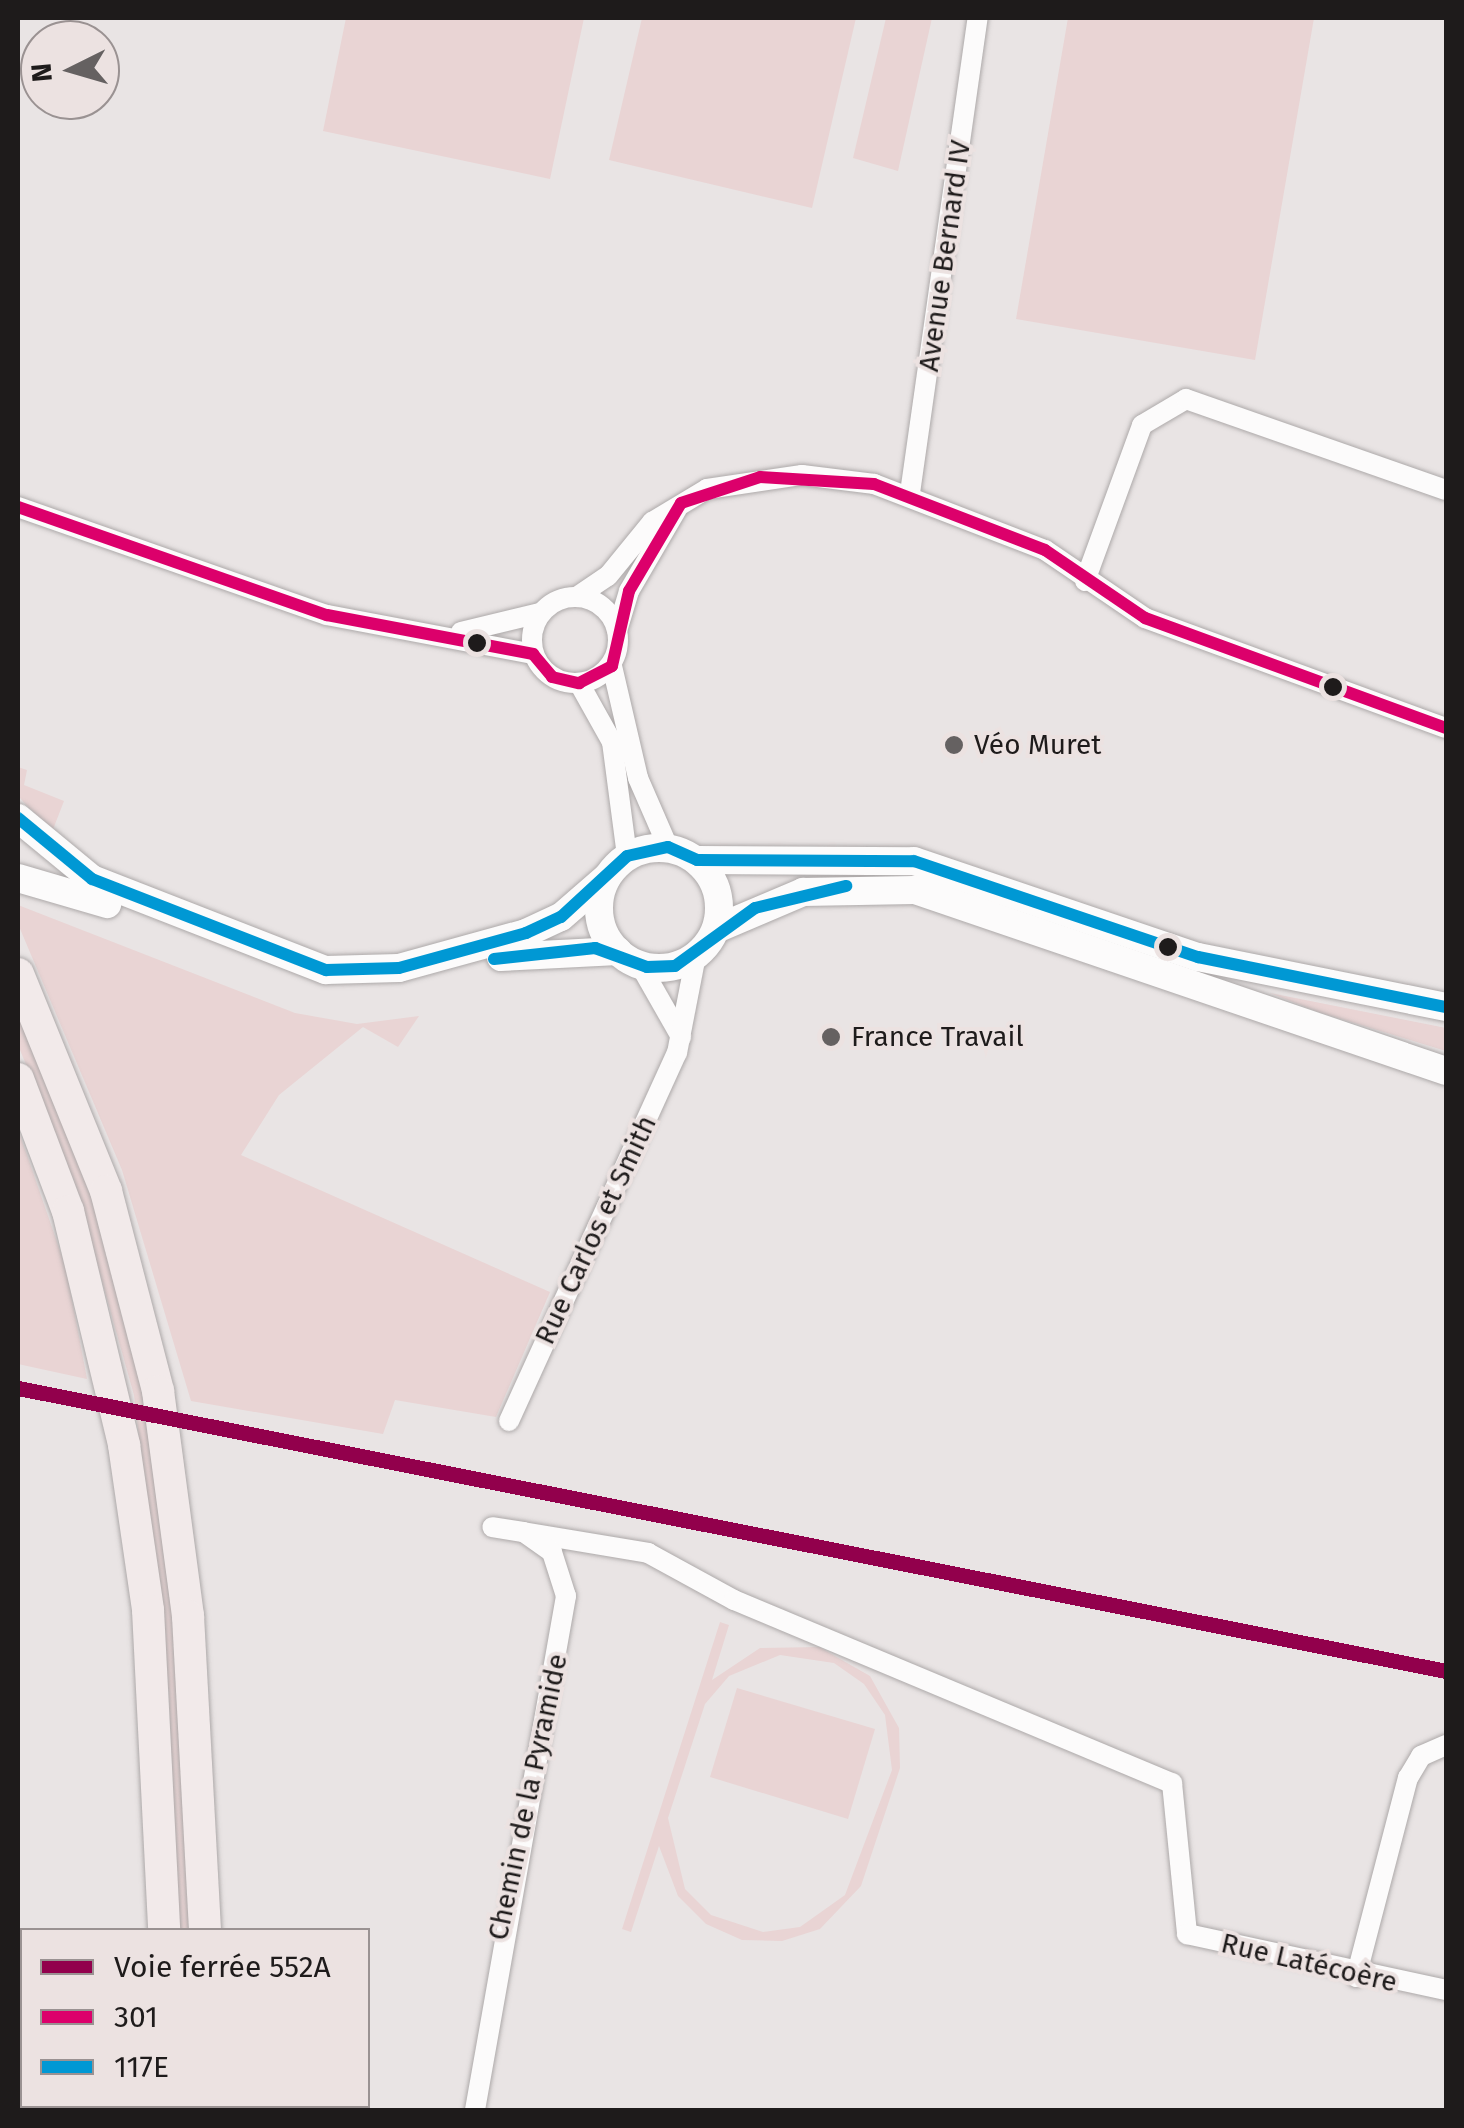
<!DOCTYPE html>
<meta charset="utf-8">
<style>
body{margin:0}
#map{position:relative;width:1464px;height:2128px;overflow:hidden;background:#e9e4e4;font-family:"Fira Sans",sans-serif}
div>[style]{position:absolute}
.green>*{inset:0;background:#e9d4d4}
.roads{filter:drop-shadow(0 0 2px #ada9a9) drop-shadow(0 0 2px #ada9a9)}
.minor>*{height:20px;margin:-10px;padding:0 10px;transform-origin:10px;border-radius:10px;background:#fcfbfb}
.minor>.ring{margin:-10px;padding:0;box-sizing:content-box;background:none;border:20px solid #fcfbfb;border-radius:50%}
.secondary>*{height:28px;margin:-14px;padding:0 14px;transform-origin:14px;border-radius:14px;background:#fcfbfb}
.secondary>.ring{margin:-14px;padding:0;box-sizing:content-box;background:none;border:28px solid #fcfbfb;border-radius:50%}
.primary>*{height:32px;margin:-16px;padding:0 16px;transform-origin:16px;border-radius:16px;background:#f2eaea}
.bus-1>*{height:12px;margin:-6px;padding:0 6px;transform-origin:6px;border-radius:6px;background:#dc006b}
.bus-2>*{height:12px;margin:-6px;padding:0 6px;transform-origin:6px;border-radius:6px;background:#0098d4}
.rail-1>*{height:15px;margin:-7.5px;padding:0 7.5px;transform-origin:7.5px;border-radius:7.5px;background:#92004c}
.dots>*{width:28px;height:28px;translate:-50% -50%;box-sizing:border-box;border:5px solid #ece2e1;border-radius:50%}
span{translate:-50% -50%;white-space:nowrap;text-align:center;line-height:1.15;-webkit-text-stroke:8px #ece2e1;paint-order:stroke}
.street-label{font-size:28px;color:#1e1b1b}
.poi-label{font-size:28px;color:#1e1b1b}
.left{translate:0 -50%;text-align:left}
.frame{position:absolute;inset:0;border:20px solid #1e1b1b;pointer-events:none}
.legend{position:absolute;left:20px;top:1928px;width:350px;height:180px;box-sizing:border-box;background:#ece2e1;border:2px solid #9a9292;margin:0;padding:12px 18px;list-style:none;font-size:30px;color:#1e1b1b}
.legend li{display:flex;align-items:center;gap:20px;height:50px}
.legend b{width:50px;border:2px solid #9a9292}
.north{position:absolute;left:20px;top:20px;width:100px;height:100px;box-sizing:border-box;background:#ece2e1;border:2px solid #9a9292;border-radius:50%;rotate:265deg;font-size:28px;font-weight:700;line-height:40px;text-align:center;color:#1e1b1b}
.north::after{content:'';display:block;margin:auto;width:35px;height:45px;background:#656161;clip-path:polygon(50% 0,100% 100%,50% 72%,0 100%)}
</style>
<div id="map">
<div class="green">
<i style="clip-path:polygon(346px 18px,584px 18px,550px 179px,323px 131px)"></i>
<i style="clip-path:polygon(642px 18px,856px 18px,812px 208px,609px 160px)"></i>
<i style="clip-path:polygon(886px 18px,932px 18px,898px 171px,853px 158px)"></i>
<i style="clip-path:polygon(1068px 18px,1314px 18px,1255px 360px,1016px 319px)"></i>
<i style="clip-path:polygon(18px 767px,27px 770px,24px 785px,64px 801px,52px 832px,18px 796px)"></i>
<i style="clip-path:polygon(18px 905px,295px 1013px,357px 1024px,419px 1016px,398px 1047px,363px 1027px,279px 1095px,241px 1155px,550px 1292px,496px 1417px,395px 1400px,383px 1434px,191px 1401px,122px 1170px,18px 924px)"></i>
<i style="clip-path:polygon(1270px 993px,1446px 1028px,1446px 1051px,1318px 1012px)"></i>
<i style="clip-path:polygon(18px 1014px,87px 1179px,148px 1396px,181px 1695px,192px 1930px,178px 1930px,169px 1694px,134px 1395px,74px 1182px,18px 1045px)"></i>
<i style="clip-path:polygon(18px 1129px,66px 1268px,87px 1379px,18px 1364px)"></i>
<i style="clip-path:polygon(evenodd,720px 1622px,729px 1625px,712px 1680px,760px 1648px,819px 1647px,870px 1676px,899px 1728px,900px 1768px,861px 1886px,820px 1929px,782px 1941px,742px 1940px,706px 1924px,678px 1896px,659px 1846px,631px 1932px,622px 1929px,720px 1622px,780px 1655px,834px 1663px,864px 1684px,885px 1715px,892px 1770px,845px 1895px,800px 1927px,763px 1932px,711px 1915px,685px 1889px,668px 1818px,705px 1704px,729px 1676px,780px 1655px)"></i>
<i style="clip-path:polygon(737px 1688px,875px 1729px,848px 1819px,710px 1777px)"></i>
</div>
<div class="roads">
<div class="minor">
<i style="left:910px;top:493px;width:480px;rotate:-81.9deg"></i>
<i style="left:18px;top:507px;width:327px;rotate:19.3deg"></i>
<i style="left:327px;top:615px;width:210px;rotate:10.7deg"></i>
<i style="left:1085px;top:581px;width:166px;rotate:-69.9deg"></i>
<i style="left:1142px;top:425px;width:51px;rotate:-30.6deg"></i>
<i style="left:1186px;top:399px;width:275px;rotate:19.3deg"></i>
<i style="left:578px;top:596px;width:36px;rotate:-34deg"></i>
<i style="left:608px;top:576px;width:70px;rotate:-50.8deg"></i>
<i style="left:652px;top:522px;width:64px;rotate:-31deg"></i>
<i style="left:707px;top:489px;width:96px;rotate:-8.4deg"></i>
<i style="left:802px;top:475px;width:73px;rotate:7.1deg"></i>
<i style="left:874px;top:484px;width:183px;rotate:21.1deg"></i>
<i style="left:1045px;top:550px;width:121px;rotate:34.2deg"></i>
<i style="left:1145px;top:618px;width:320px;rotate:20.1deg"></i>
<i class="ring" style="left:532px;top:597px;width:66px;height:66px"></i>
<i style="left:617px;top:631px;width:42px;rotate:-73.3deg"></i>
<i style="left:629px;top:591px;width:95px;rotate:-59.7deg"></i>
<i style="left:461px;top:632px;width:81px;rotate:-13.5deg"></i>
<i style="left:612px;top:666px;width:115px;rotate:76.9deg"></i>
<i style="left:638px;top:778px;width:75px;rotate:66.5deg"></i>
<i style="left:579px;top:683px;width:68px;rotate:60.8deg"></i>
<i style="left:612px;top:742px;width:115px;rotate:82.5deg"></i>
<i style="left:640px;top:965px;width:83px;rotate:60.3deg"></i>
<i style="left:509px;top:1421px;width:405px;rotate:-65.5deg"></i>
<i style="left:677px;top:1053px;width:100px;rotate:-79deg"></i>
<i style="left:523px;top:1532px;width:127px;rotate:9.5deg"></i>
<i style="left:648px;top:1553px;width:98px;rotate:28.7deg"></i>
<i style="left:734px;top:1600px;width:475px;rotate:22.7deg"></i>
<i style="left:1172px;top:1783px;width:152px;rotate:84.3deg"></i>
<i style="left:1187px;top:1934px;width:265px;rotate:12.2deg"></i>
<i style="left:1356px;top:1977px;width:206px;rotate:-75.4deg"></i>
<i style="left:1408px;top:1778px;width:26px;rotate:-59deg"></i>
<i style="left:1421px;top:1756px;width:27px;rotate:-24deg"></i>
<i style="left:475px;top:2110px;width:522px;rotate:-79.96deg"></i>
<i style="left:566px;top:1596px;width:46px;rotate:-107.7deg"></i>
<i style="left:552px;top:1552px;width:35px;rotate:-145deg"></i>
<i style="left:523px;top:1532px;width:31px;rotate:-171deg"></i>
</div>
<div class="secondary">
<i style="left:18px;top:818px;width:96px;rotate:39.5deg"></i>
<i style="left:92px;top:879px;width:251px;rotate:21.3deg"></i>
<i style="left:326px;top:970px;width:73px;rotate:-1.6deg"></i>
<i style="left:399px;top:968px;width:132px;rotate:-15.4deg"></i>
<i style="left:526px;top:933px;width:38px;rotate:-25deg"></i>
<i style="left:561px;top:917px;width:61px;rotate:-41deg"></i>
<i class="ring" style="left:599px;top:848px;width:92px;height:92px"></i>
<i style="left:697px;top:860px;width:217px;rotate:0.3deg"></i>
<i style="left:914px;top:861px;width:300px;rotate:18.7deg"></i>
<i style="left:1198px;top:957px;width:253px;rotate:11.4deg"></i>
<i style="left:18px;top:878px;width:93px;rotate:16.3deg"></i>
<i style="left:716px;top:929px;width:95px;rotate:-23deg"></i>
<i style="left:803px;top:892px;width:112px;rotate:-1deg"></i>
<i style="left:915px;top:890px;width:561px;rotate:18.82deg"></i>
<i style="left:501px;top:957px;width:117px;rotate:-2.9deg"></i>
</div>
<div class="primary">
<i style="left:18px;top:974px;width:234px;rotate:67.9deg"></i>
<i style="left:106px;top:1191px;width:207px;rotate:75.4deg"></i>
<i style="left:158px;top:1391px;width:227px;rotate:82.4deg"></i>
<i style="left:188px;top:1616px;width:314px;rotate:86.9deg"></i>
<i style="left:18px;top:1079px;width:141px;rotate:69.3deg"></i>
<i style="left:68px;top:1211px;width:241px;rotate:76.5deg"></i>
<i style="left:124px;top:1445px;width:167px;rotate:81.7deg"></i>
<i style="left:148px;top:1610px;width:320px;rotate:87.1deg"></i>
<i style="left:166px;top:2106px;width:4px;rotate:90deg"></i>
<i style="left:207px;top:2106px;width:4px;rotate:90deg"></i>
</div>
</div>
<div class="bus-1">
<i style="left:18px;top:507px;width:327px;rotate:19.3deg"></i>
<i style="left:327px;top:615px;width:210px;rotate:10.7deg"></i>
<i style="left:533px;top:654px;width:30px;rotate:50deg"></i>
<i style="left:552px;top:677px;width:28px;rotate:13deg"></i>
<i style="left:579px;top:683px;width:37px;rotate:-27deg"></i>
<i style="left:612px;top:666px;width:77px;rotate:-77.2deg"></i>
<i style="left:629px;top:591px;width:102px;rotate:-59.4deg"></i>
<i style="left:681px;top:503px;width:83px;rotate:-18.2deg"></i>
<i style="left:760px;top:477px;width:114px;rotate:3.5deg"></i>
<i style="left:874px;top:484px;width:183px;rotate:21.1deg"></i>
<i style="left:1045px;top:550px;width:121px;rotate:34.2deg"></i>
<i style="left:1145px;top:618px;width:320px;rotate:20.1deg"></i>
</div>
<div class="bus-2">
<i style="left:18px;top:818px;width:96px;rotate:39.5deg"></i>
<i style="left:92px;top:879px;width:251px;rotate:21.3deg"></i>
<i style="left:326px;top:970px;width:73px;rotate:-1.6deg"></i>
<i style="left:399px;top:968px;width:132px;rotate:-15.4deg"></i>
<i style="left:526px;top:933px;width:38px;rotate:-25deg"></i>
<i style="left:561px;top:917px;width:90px;rotate:-42.7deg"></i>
<i style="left:627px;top:856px;width:42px;rotate:-12.4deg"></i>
<i style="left:668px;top:847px;width:32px;rotate:24deg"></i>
<i style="left:697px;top:860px;width:217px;rotate:0.3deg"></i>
<i style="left:914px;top:861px;width:300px;rotate:18.7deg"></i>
<i style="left:1198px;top:957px;width:253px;rotate:11.4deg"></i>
<i style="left:494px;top:959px;width:102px;rotate:-6.2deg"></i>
<i style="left:595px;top:948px;width:55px;rotate:20.1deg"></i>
<i style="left:647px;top:967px;width:28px;rotate:-2deg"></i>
<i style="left:675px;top:966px;width:99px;rotate:-35.9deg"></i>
<i style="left:755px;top:908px;width:94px;rotate:-13.6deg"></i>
</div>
<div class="rail-1">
<i style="left:18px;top:1388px;width:1456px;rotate:11.21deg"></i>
</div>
<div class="dots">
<i style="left:477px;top:643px;background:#1e1b1b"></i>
<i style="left:1333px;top:687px;background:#1e1b1b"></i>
<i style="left:954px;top:745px;background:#656161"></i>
<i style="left:1168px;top:947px;background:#1e1b1b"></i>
<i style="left:831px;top:1037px;background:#656161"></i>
</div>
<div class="street-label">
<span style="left:945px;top:256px;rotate:-82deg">Avenue Bernard IV</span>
<span style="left:596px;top:1230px;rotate:-65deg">Rue Carlos et Smith</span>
<span style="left:528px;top:1797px;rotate:-78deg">Chemin de la Pyramide</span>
<span style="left:1309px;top:1963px;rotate:13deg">Rue Latécoère</span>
</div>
<div class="poi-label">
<span class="left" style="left:974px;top:745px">Véo Muret</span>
<span class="left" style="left:851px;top:1037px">France Travail</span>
</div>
<div class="frame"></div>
<ul class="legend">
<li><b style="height:12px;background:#92004c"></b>Voie ferrée 552A</li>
<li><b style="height:12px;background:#dc006b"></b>301</li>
<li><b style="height:12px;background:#0098d4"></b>117E</li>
</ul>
<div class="north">N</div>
</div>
